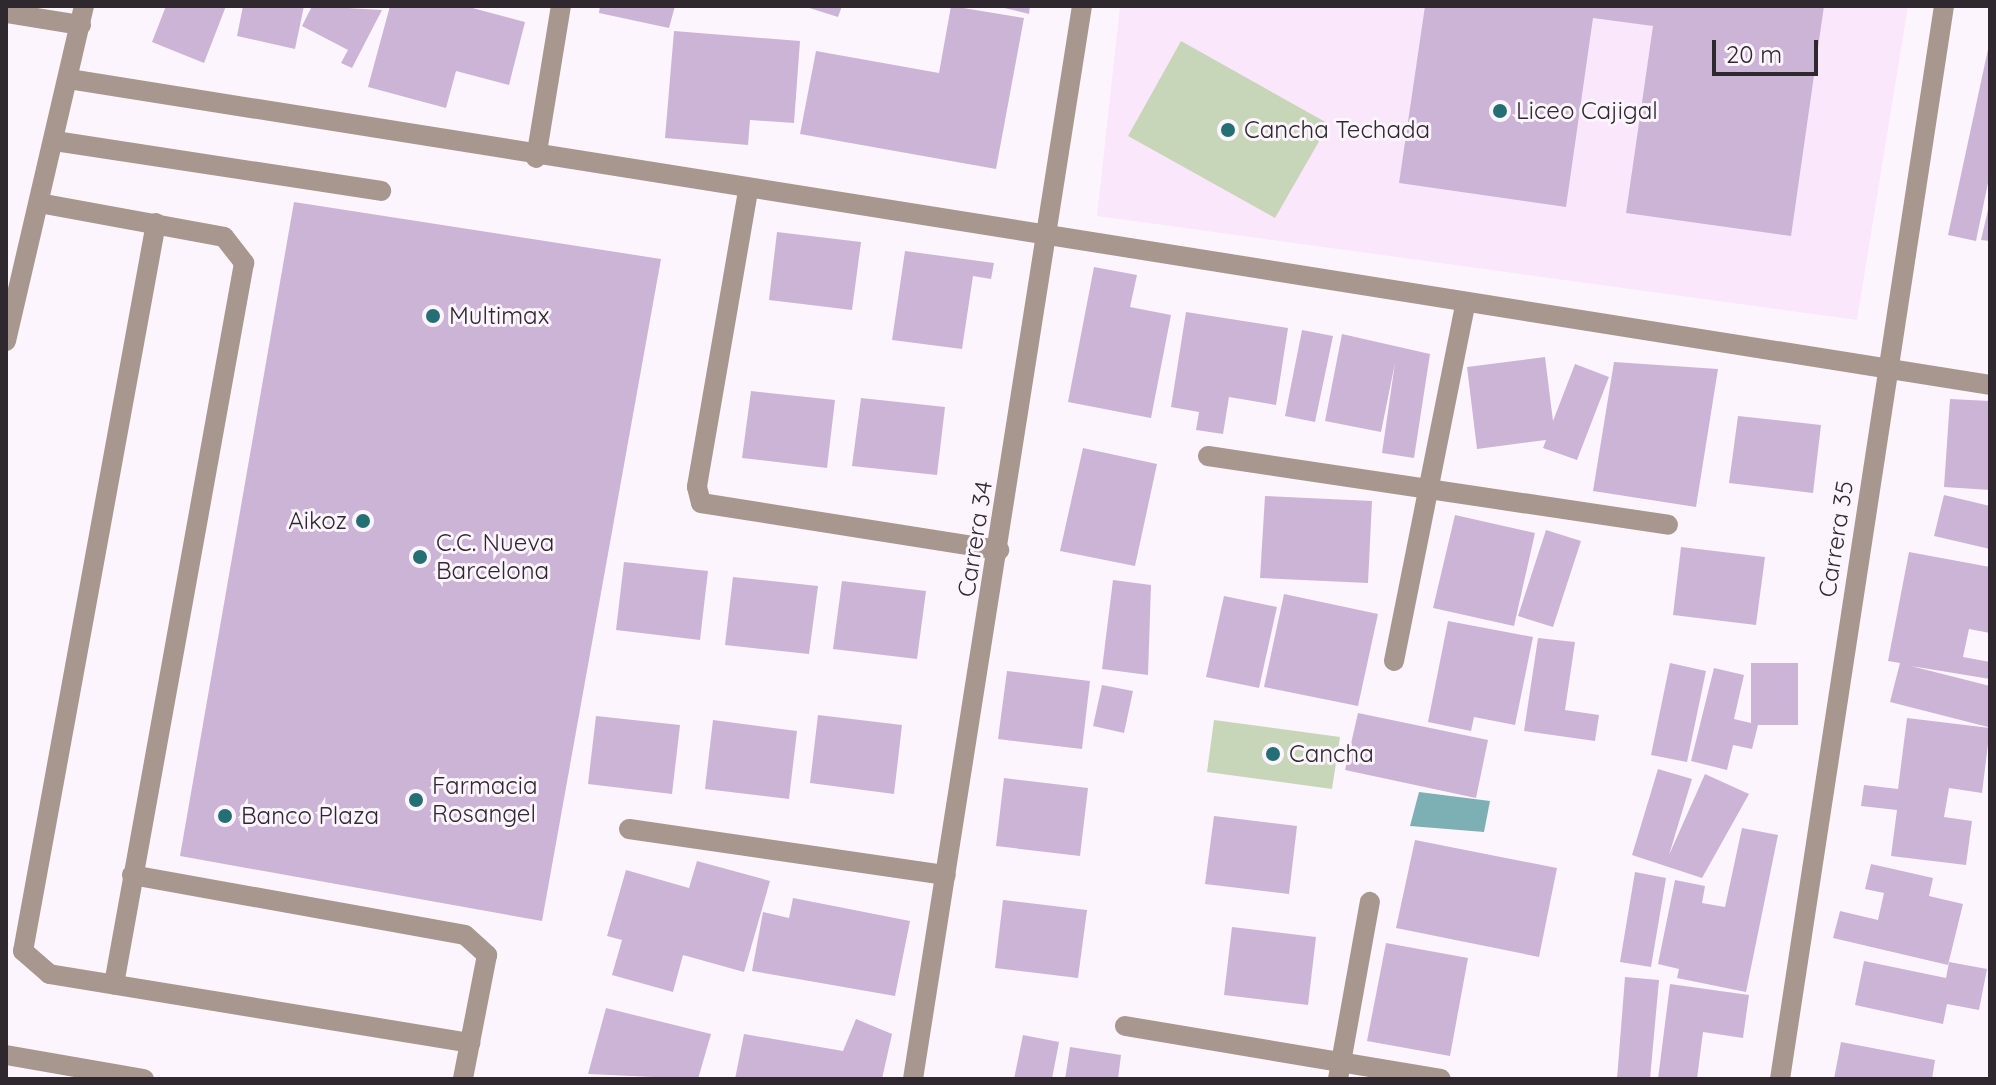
<!DOCTYPE html>
<style>
body{margin:0}
#map{position:relative;width:1996px;height:1085px;overflow:hidden;background:#fdf5fd;font-family:Quicksand,sans-serif}
div>[style]{position:absolute}
.built>*{inset:0;background:#fbe7fc}
.green>*{inset:0;background:#c7d6b9}
.water>*{inset:0;background:#7db0b4}
.building>*{inset:0;background:#ccb4d6}
.lane>*{height:20px;margin:-10px;padding:0 10px;transform-origin:10px;border-radius:10px;background:#a8978e}
.street>*{height:20px;margin:-10px;padding:0 10px;transform-origin:10px;border-radius:10px;background:#a8978e}
.dots>*{width:22px;height:22px;translate:-50% -50%;box-sizing:border-box;border:4px solid #fdf5fd;border-radius:50%}
span{translate:-50% -50%;white-space:nowrap;text-align:center;line-height:1.15;-webkit-text-stroke:6px #fdf5fd;paint-order:stroke}
.poi-label{font-size:24px;color:#2f282f}
.left{translate:0 -50%;text-align:left}
.right{translate:-100% -50%;text-align:right}
.street-label{font-size:24px;color:#2f282f}
.frame{position:absolute;inset:0;border:8px solid #2f282f;pointer-events:none}
.scale{position:absolute;left:1712px;top:40px;width:106px;height:36px;box-sizing:border-box;border:4px solid #2f282f;border-top:0;padding-left:10px;font-size:24px;line-height:28px;white-space:nowrap;color:#2f282f;-webkit-text-stroke:6px #fdf5fd;paint-order:stroke}
</style>
<div id="map">
<div class="built">
<i style="clip-path:polygon(1120px 6px,1908px 6px,1857px 320px,1097px 216px)"></i>
</div>
<div class="green">
<i style="clip-path:polygon(1181px 41px,1329px 124px,1275px 218px,1128px 136px)"></i>
<i style="clip-path:polygon(1214px 720px,1340px 737px,1332px 789px,1207px 772px)"></i>
</div>
<div class="water">
<i style="clip-path:polygon(1419px 792px,1490px 801px,1484px 832px,1410px 826px)"></i>
</div>
<div class="building">
<i style="clip-path:polygon(166px 6px,226px 6px,204px 63px,152px 42px)"></i>
<i style="clip-path:polygon(243px 6px,304px 6px,295px 49px,237px 36px)"></i>
<i style="clip-path:polygon(312px 6px,382px 10px,352px 68px,341px 63px,348px 50px,302px 26px)"></i>
<i style="clip-path:polygon(390px 6px,465px 6px,525px 22px,509px 85px,456px 71px,446px 108px,368px 87px)"></i>
<i style="clip-path:polygon(600px 6px,675px 6px,669px 28px,599px 13px)"></i>
<i style="clip-path:polygon(803px 6px,842px 6px,838px 17px)"></i>
<i style="clip-path:polygon(951px 6px,1024px 18px,996px 169px,800px 134px,816px 51px,939px 73px)"></i>
<i style="clip-path:polygon(996px 6px,1030px 6px,1029px 14px)"></i>
<i style="clip-path:polygon(1425px 6px,1824px 6px,1791px 236px,1626px 213px,1653px 26px,1593px 18px,1566px 207px,1399px 183px)"></i>
<i style="clip-path:polygon(674px 31px,800px 41px,794px 123px,750px 120px,748px 145px,665px 138px)"></i>
<i style="clip-path:polygon(1990px 40px,1990px 173px,1976px 241px,1948px 235px)"></i>
<i style="clip-path:polygon(1990px 201px,1990px 241px,1981px 240px)"></i>
<i style="clip-path:polygon(294px 202px,661px 259px,542px 921px,180px 856px)"></i>
<i style="clip-path:polygon(777px 232px,861px 242px,852px 310px,769px 300px)"></i>
<i style="clip-path:polygon(905px 251px,994px 263px,991px 279px,973px 276px,962px 349px,892px 340px)"></i>
<i style="clip-path:polygon(1094px 267px,1137px 275px,1130px 307px,1171px 315px,1151px 418px,1068px 402px)"></i>
<i style="clip-path:polygon(1186px 312px,1288px 328px,1276px 405px,1229px 397px,1223px 434px,1196px 430px,1199px 412px,1171px 407px)"></i>
<i style="clip-path:polygon(1302px 330px,1333px 336px,1315px 422px,1285px 416px)"></i>
<i style="clip-path:polygon(1342px 334px,1430px 354px,1414px 458px,1382px 453px,1395px 363px,1381px 432px,1325px 421px)"></i>
<i style="clip-path:polygon(1545px 357px,1553px 421px,1575px 364px,1609px 377px,1577px 460px,1543px 448px,1546px 440px,1477px 449px,1467px 367px)"></i>
<i style="clip-path:polygon(1614px 362px,1718px 369px,1696px 507px,1593px 491px)"></i>
<i style="clip-path:polygon(751px 391px,835px 400px,827px 468px,742px 458px)"></i>
<i style="clip-path:polygon(861px 398px,945px 407px,937px 475px,852px 466px)"></i>
<i style="clip-path:polygon(1950px 399px,1990px 401px,1990px 490px,1944px 487px)"></i>
<i style="clip-path:polygon(1738px 416px,1821px 425px,1813px 493px,1729px 483px)"></i>
<i style="clip-path:polygon(1083px 448px,1157px 464px,1135px 566px,1060px 551px)"></i>
<i style="clip-path:polygon(1944px 495px,1990px 506px,1990px 549px,1934px 536px)"></i>
<i style="clip-path:polygon(1265px 496px,1372px 501px,1368px 583px,1260px 578px)"></i>
<i style="clip-path:polygon(1455px 515px,1535px 533px,1514px 626px,1433px 608px)"></i>
<i style="clip-path:polygon(1546px 530px,1581px 541px,1553px 627px,1518px 616px)"></i>
<i style="clip-path:polygon(1681px 547px,1765px 557px,1756px 625px,1673px 615px)"></i>
<i style="clip-path:polygon(1909px 552px,1990px 567px,1990px 633px,1969px 629px,1963px 657px,1990px 662px,1990px 679px,1911px 666px,1990px 686px,1988px 727px,1890px 702px,1900px 663px,1888px 661px)"></i>
<i style="clip-path:polygon(624px 562px,708px 571px,700px 640px,616px 630px)"></i>
<i style="clip-path:polygon(733px 577px,818px 586px,809px 654px,725px 645px)"></i>
<i style="clip-path:polygon(1113px 580px,1151px 585px,1148px 675px,1102px 669px)"></i>
<i style="clip-path:polygon(842px 581px,926px 591px,917px 659px,833px 649px)"></i>
<i style="clip-path:polygon(1284px 594px,1378px 614px,1358px 706px,1264px 687px)"></i>
<i style="clip-path:polygon(1224px 596px,1277px 607px,1259px 688px,1206px 677px)"></i>
<i style="clip-path:polygon(1448px 621px,1533px 637px,1515px 725px,1474px 717px,1471px 731px,1428px 722px)"></i>
<i style="clip-path:polygon(1538px 638px,1575px 642px,1565px 710px,1599px 715px,1595px 741px,1524px 731px)"></i>
<i style="clip-path:polygon(1670px 663px,1706px 671px,1687px 762px,1651px 755px)"></i>
<i style="clip-path:polygon(1751px 663px,1798px 663px,1798px 725px,1758px 725px,1752px 749px,1733px 745px,1727px 770px,1691px 761px,1714px 668px,1744px 675px,1734px 719px,1751px 723px)"></i>
<i style="clip-path:polygon(1007px 671px,1090px 681px,1082px 749px,998px 739px)"></i>
<i style="clip-path:polygon(1102px 685px,1133px 691px,1124px 733px,1093px 726px)"></i>
<i style="clip-path:polygon(1358px 713px,1488px 740px,1476px 798px,1345px 770px)"></i>
<i style="clip-path:polygon(818px 715px,902px 725px,894px 794px,810px 783px)"></i>
<i style="clip-path:polygon(596px 716px,680px 725px,672px 794px,588px 784px)"></i>
<i style="clip-path:polygon(1907px 718px,1990px 728px,1982px 793px,1949px 788px,1944px 817px,1972px 821px,1966px 865px,1891px 856px,1897px 810px,1861px 806px,1864px 785px,1898px 789px)"></i>
<i style="clip-path:polygon(713px 720px,797px 731px,789px 799px,705px 789px)"></i>
<i style="clip-path:polygon(1658px 769px,1692px 779px,1669px 855px,1705px 774px,1749px 794px,1702px 878px,1632px 855px)"></i>
<i style="clip-path:polygon(1004px 778px,1088px 788px,1080px 856px,996px 846px)"></i>
<i style="clip-path:polygon(1214px 816px,1297px 826px,1289px 894px,1205px 884px)"></i>
<i style="clip-path:polygon(1742px 828px,1778px 835px,1746px 992px,1677px 978px,1679px 969px,1658px 964px,1675px 880px,1705px 886px,1702px 903px,1725px 907px)"></i>
<i style="clip-path:polygon(1415px 840px,1557px 868px,1539px 957px,1396px 928px)"></i>
<i style="clip-path:polygon(697px 861px,770px 881px,744px 972px,683px 955px,673px 992px,612px 975px,622px 940px,607px 936px,626px 870px,689px 888px)"></i>
<i style="clip-path:polygon(1871px 864px,1933px 878px,1929px 896px,1963px 904px,1948px 965px,1833px 938px,1840px 911px,1878px 920px,1884px 893px,1865px 889px)"></i>
<i style="clip-path:polygon(1635px 872px,1666px 878px,1651px 967px,1620px 962px)"></i>
<i style="clip-path:polygon(793px 898px,910px 921px,895px 996px,752px 971px,763px 912px,789px 918px)"></i>
<i style="clip-path:polygon(1003px 900px,1087px 910px,1078px 978px,995px 968px)"></i>
<i style="clip-path:polygon(1232px 927px,1316px 937px,1308px 1005px,1224px 995px)"></i>
<i style="clip-path:polygon(1386px 943px,1468px 958px,1450px 1056px,1367px 1041px)"></i>
<i style="clip-path:polygon(1864px 961px,1946px 978px,1949px 962px,1987px 969px,1979px 1010px,1947px 1004px,1943px 1024px,1855px 1005px)"></i>
<i style="clip-path:polygon(1625px 977px,1659px 980px,1650px 1079px,1617px 1079px)"></i>
<i style="clip-path:polygon(1670px 984px,1749px 995px,1743px 1038px,1703px 1032px,1697px 1079px,1658px 1079px)"></i>
<i style="clip-path:polygon(606px 1008px,711px 1034px,698px 1079px,588px 1074px)"></i>
<i style="clip-path:polygon(856px 1019px,892px 1034px,882px 1079px,735px 1079px,744px 1034px,843px 1051px)"></i>
<i style="clip-path:polygon(1023px 1035px,1059px 1042px,1052px 1079px,1014px 1079px)"></i>
<i style="clip-path:polygon(1841px 1042px,1935px 1060px,1932px 1079px,1834px 1079px)"></i>
<i style="clip-path:polygon(1070px 1047px,1121px 1055px,1118px 1079px,1065px 1079px)"></i>
</div>
<div class="lane">
<i style="left:55px;top:141px;width:330px;rotate:8.7deg"></i>
<i style="left:39px;top:203px;width:188px;rotate:10.4deg"></i>
<i style="left:224px;top:237px;width:33px;rotate:52deg"></i>
<i style="left:244px;top:263px;width:733px;rotate:100.22deg"></i>
<i style="left:156px;top:223px;width:740px;rotate:100.35deg"></i>
<i style="left:23px;top:951px;width:35px;rotate:41deg"></i>
<i style="left:49px;top:974px;width:427px;rotate:9.3deg"></i>
<i style="left:132px;top:875px;width:338px;rotate:10.2deg"></i>
<i style="left:465px;top:935px;width:30px;rotate:42deg"></i>
<i style="left:487px;top:955px;width:126px;rotate:101deg"></i>
</div>
<div class="street">
<i style="left:6px;top:13px;width:76px;rotate:9.1deg"></i>
<i style="left:69px;top:79px;width:1945px;rotate:9.05deg"></i>
<i style="left:536px;top:158px;width:154px;rotate:-80.7deg"></i>
<i style="left:748px;top:191px;width:300px;rotate:99.8deg"></i>
<i style="left:697px;top:487px;width:16px;rotate:76deg"></i>
<i style="left:701px;top:503px;width:302px;rotate:9deg"></i>
<i style="left:6px;top:341px;width:344px;rotate:-76.9deg"></i>
<i style="left:1208px;top:456px;width:465px;rotate:8.5deg"></i>
<i style="left:1394px;top:661px;width:363px;rotate:-78.7deg"></i>
<i style="left:629px;top:829px;width:320px;rotate:8.3deg"></i>
<i style="left:1125px;top:1026px;width:320px;rotate:9.5deg"></i>
<i style="left:6px;top:1055px;width:140px;rotate:9.9deg"></i>
<i style="left:913px;top:1079px;width:1086px;rotate:-81.05deg"></i>
<i style="left:1338px;top:1079px;width:180px;rotate:-79.8deg"></i>
<i style="left:1780px;top:1079px;width:1085px;rotate:-81.31deg"></i>
</div>
<div class="dots">
<i style="left:1500px;top:111px;background:#246f73"></i>
<i style="left:1228px;top:130px;background:#246f73"></i>
<i style="left:433px;top:316px;background:#246f73"></i>
<i style="left:363px;top:521px;background:#246f73"></i>
<i style="left:420px;top:557px;background:#246f73"></i>
<i style="left:1273px;top:754px;background:#246f73"></i>
<i style="left:416px;top:800px;background:#246f73"></i>
<i style="left:225px;top:816px;background:#246f73"></i>
</div>
<div class="poi-label">
<span class="left" style="left:1516px;top:111px">Liceo Cajigal</span>
<span class="left" style="left:1244px;top:130px">Cancha Techada</span>
<span class="left" style="left:449px;top:316px">Multimax</span>
<span class="right" style="left:347px;top:521px">Aikoz</span>
<span class="left" style="left:436px;top:557px">C.C. Nueva<br>Barcelona</span>
<span class="left" style="left:1289px;top:754px">Cancha</span>
<span class="left" style="left:432px;top:800px">Farmacia<br>Rosangel</span>
<span class="left" style="left:241px;top:816px">Banco Plaza</span>
</div>
<div class="street-label">
<span style="left:975px;top:539px;rotate:-81deg">Carrera 34</span>
<span style="left:1836px;top:539px;rotate:-81deg">Carrera 35</span>
</div>
<div class="frame"></div>
<div class="scale">20 m</div>
</div>
